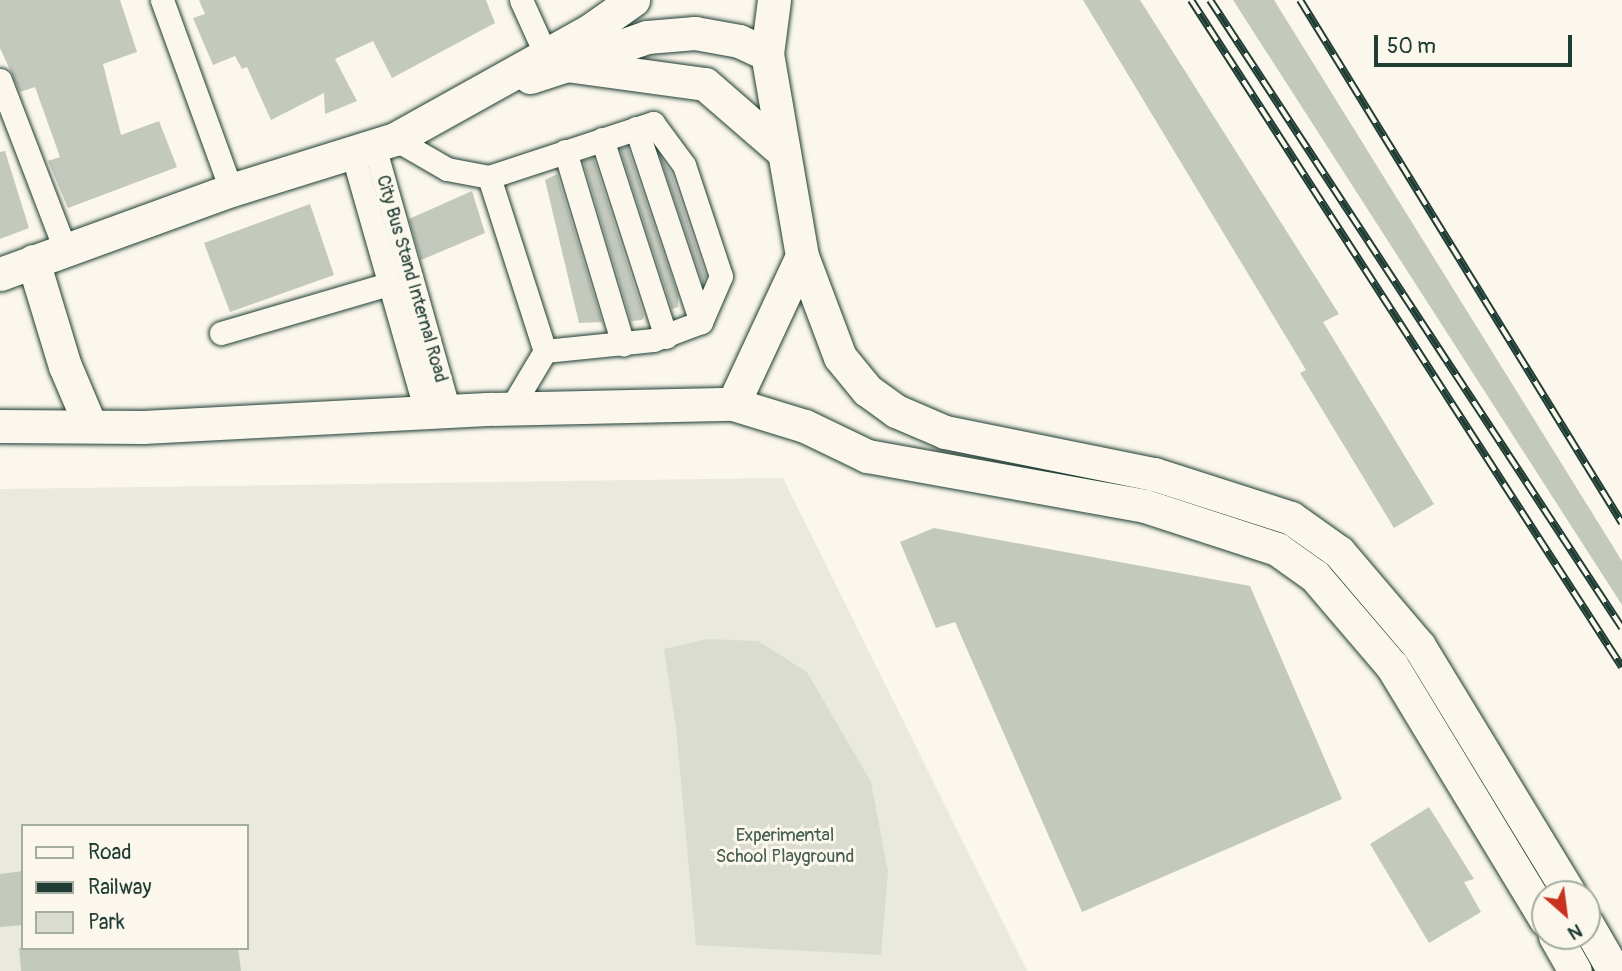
<!DOCTYPE html>
<style>
body{margin:0}
#map{position:relative;width:1622px;height:971px;overflow:hidden;background:#fbf7ec;font-family:Pangolin,sans-serif}
div>[style]{position:absolute}
.built>*{inset:0;background:#eae9de}
.green>*{inset:0;background:#dbdcd1}
.building>*{inset:0;background:#c4c9be}
.roads{filter:drop-shadow(0 0 2px #1f3d34) drop-shadow(0 0 2px #1f3d34)}
.minor>*{height:23px;margin:-11.5px;padding:0 11.5px;transform-origin:11.5px;border-radius:11.5px;background:#fbf7ec}
.secondary>*{height:33px;margin:-16.5px;padding:0 16.5px;transform-origin:16.5px;border-radius:16.5px;background:#fbf7ec}
.rail>*{height:8px;margin-top:-4px;transform-origin:0;background:repeating-linear-gradient(90deg,#fbf7ec 0 16px,#1f3d34 0 32px);box-sizing:border-box;border-block:2px solid #1f3d34}
span{translate:-50% -50%;white-space:nowrap;text-align:center;line-height:1.15;-webkit-text-stroke:6px #fbf7ec;paint-order:stroke}
.street-label{font-size:18px;color:#1f3d34}
.park-label{font-size:18px;color:#455d53}
.legend{position:absolute;left:21px;top:824px;width:228px;height:126px;box-sizing:border-box;background:#fbf7ec;border:2px solid #a3ada2;margin:0;padding:9px 12px;list-style:none;font-size:21px;color:#1f3d34}
.legend li{display:flex;align-items:center;gap:14px;height:35px}
.legend b{width:35px;border:2px solid #a3ada2}
.north{position:absolute;left:1531px;top:880px;width:70px;height:70px;box-sizing:border-box;background:#fbf7ec;border:2px solid #a3ada2;border-radius:50%;rotate:152deg;font-size:19px;font-weight:700;line-height:28px;text-align:center;color:#1f3d34}
.north::after{content:'';display:block;margin:auto;width:24px;height:32px;background:#c8321e;clip-path:polygon(50% 0,100% 100%,50% 72%,0 100%)}
.scale{position:absolute;left:1374px;top:35px;width:198px;height:32px;box-sizing:border-box;border:4px solid #1f3d34;border-top:0;padding-left:9px;font-size:21px;line-height:24px;white-space:nowrap;color:#1f3d34;-webkit-text-stroke:5px #fbf7ec;paint-order:stroke}
</style>
<div id="map">
<div class="built">
<i style="clip-path:polygon(evenodd,783px 478px,1027px 971px,0 971px,0 489px,783px 478px,23px 826px,247px 826px,247px 948px,23px 948px,23px 826px)"></i>
</div>
<div class="green">
<i style="clip-path:polygon(708px 639px,758px 641px,807px 672px,871px 782px,888px 872px,881px 955px,696px 945px,676px 728px,664px 649px)"></i>
</div>
<div class="building">
<i style="clip-path:polygon(0 0,120px 0,137px 52px,103px 64px,121px 135px,159px 121px,177px 167px,68px 208px,48px 161px,60px 157px,35px 87px,20px 92px,0 48px)"></i>
<i style="clip-path:polygon(199px 0,486px 0,495px 23px,392px 78px,373px 41px,335px 59px,357px 101px,325px 114px,324px 93px,271px 120px,247px 67px,242px 69px,235px 56px,213px 65px,193px 18px,205px 14px)"></i>
<i style="clip-path:polygon(1083px 0,1140px 0,1339px 314px,1323px 322px,1434px 504px,1394px 528px,1300px 373px,1306px 370px)"></i>
<i style="clip-path:polygon(1233px 0,1274px 0,1622px 561px,1622px 605px)"></i>
<i style="clip-path:polygon(627px 146px,678px 296px,678px 307px,672px 309px,620px 149px)"></i>
<i style="clip-path:polygon(5px 151px,29px 228px,0 239px,0 152px)"></i>
<i style="clip-path:polygon(660px 156px,671px 172px,706px 276px,703px 283px)"></i>
<i style="clip-path:polygon(593px 157px,644px 316px,642px 320px,631px 321px,583px 161px)"></i>
<i style="clip-path:polygon(557px 174px,602px 322px,579px 323px,545px 180px)"></i>
<i style="clip-path:polygon(472px 191px,485px 233px,421px 260px,409px 219px)"></i>
<i style="clip-path:polygon(310px 204px,334px 275px,230px 312px,204px 243px)"></i>
<i style="clip-path:polygon(934px 528px,1250px 586px,1342px 799px,1082px 912px,955px 622px,936px 628px,900px 542px)"></i>
<i style="clip-path:polygon(1429px 807px,1474px 879px,1464px 882px,1481px 912px,1429px 943px,1370px 844px)"></i>
<i style="clip-path:polygon(23px 871px,23px 925px,0 927px,0 874px)"></i>
<i style="clip-path:polygon(19px 948px,238px 948px,241px 971px,21px 971px)"></i>
</div>
<div class="roads">
<div class="minor">
<i style="left:162px;top:0;width:202px;rotate:70deg"></i>
<i style="left:521px;top:0;width:60px;rotate:65.6deg"></i>
<i style="left:0;top:80px;width:181px;rotate:69deg"></i>
<i style="left:636px;top:128px;width:205px;rotate:71.5deg"></i>
<i style="left:395px;top:139px;width:60px;rotate:30deg"></i>
<i style="left:447px;top:169px;width:43px;rotate:10.8deg"></i>
<i style="left:489px;top:177px;width:173px;rotate:-18.2deg"></i>
<i style="left:653px;top:123px;width:52px;rotate:53.6deg"></i>
<i style="left:684px;top:165px;width:117px;rotate:71.6deg"></i>
<i style="left:721px;top:276px;width:50px;rotate:113.5deg"></i>
<i style="left:701px;top:322px;width:51px;rotate:159.4deg"></i>
<i style="left:653px;top:340px;width:109px;rotate:174.2deg"></i>
<i style="left:545px;top:351px;width:66px;rotate:120.8deg"></i>
<i style="left:602px;top:139px;width:208px;rotate:72.1deg"></i>
<i style="left:374px;top:146px;width:275px;rotate:74.2deg"></i>
<i style="left:565px;top:151px;width:202px;rotate:73.3deg"></i>
<i style="left:352px;top:152px;width:270px;rotate:74.1deg"></i>
<i style="left:489px;top:177px;width:183px;rotate:72.2deg"></i>
<i style="left:221px;top:333px;width:175px;rotate:-16.3deg"></i>
</div>
<div class="secondary">
<i style="left:572px;top:63px;width:79px;rotate:-19.1deg"></i>
<i style="left:647px;top:37px;width:48px;rotate:-4.8deg"></i>
<i style="left:695px;top:33px;width:45px;rotate:10.3deg"></i>
<i style="left:739px;top:41px;width:31px;rotate:25deg"></i>
<i style="left:530px;top:77px;width:38px;rotate:-18deg"></i>
<i style="left:566px;top:65px;width:140px;rotate:7.8deg"></i>
<i style="left:705px;top:84px;width:102px;rotate:41deg"></i>
<i style="left:802px;top:256px;width:108px;rotate:69.4deg"></i>
<i style="left:840px;top:357px;width:43px;rotate:50.7deg"></i>
<i style="left:867px;top:390px;width:36px;rotate:36deg"></i>
<i style="left:896px;top:411px;width:53px;rotate:23.2deg"></i>
<i style="left:945px;top:432px;width:213px;rotate:11.4deg"></i>
<i style="left:1154px;top:474px;width:144px;rotate:17.8deg"></i>
<i style="left:1291px;top:518px;width:59px;rotate:35.3deg"></i>
<i style="left:1339px;top:552px;width:123px;rotate:49.6deg"></i>
<i style="left:1419px;top:646px;width:290px;rotate:58.7deg"></i>
<i style="left:33px;top:261px;width:110px;rotate:73.1deg"></i>
<i style="left:65px;top:366px;width:64px;rotate:67deg"></i>
<i style="left:0;top:274px;width:246px;rotate:-20deg"></i>
<i style="left:231px;top:190px;width:172px;rotate:-17.3deg"></i>
<i style="left:395px;top:139px;width:222px;rotate:-29.1deg"></i>
<i style="left:589px;top:31px;width:54px;rotate:-35.2deg"></i>
<i style="left:733px;top:404px;width:163px;rotate:-65deg"></i>
<i style="left:802px;top:256px;width:205px;rotate:-99.8deg"></i>
<i style="left:767px;top:54px;width:54px;rotate:-82.6deg"></i>
<i style="left:0;top:426px;width:143px;rotate:0.4deg"></i>
<i style="left:143px;top:427px;width:344px;rotate:-3deg"></i>
<i style="left:487px;top:409px;width:246px;rotate:-1.2deg"></i>
<i style="left:733px;top:404px;width:75px;rotate:17deg"></i>
<i style="left:805px;top:426px;width:69px;rotate:25.8deg"></i>
<i style="left:867px;top:456px;width:282px;rotate:10.2deg"></i>
<i style="left:1145px;top:506px;width:139px;rotate:18deg"></i>
<i style="left:1277px;top:549px;width:47px;rotate:35.4deg"></i>
<i style="left:1315px;top:576px;width:118px;rotate:49.5deg"></i>
<i style="left:1392px;top:666px;width:296px;rotate:58.8deg"></i>
<i style="left:1587px;top:924px;width:54px;rotate:60.1deg"></i>
<i style="left:1555px;top:936px;width:40px;rotate:60.3deg"></i>
</div>
</div>
<div class="rail">
<i style="left:1191px;top:0;width:794px;rotate:57.13deg"></i>
<i style="left:1210px;top:0;width:751px;rotate:56.73deg"></i>
<i style="left:1300px;top:0;width:614px;rotate:58.38deg"></i>
</div>
<div class="street-label">
<span style="left:411px;top:279px;rotate:74deg">City Bus Stand Internal Road</span>
</div>
<div class="park-label">
<span style="left:785px;top:847px">Experimental<br>School Playground</span>
</div>
<ul class="legend">
<li><b style="height:9px;background:#fbf7ec"></b>Road</li>
<li><b style="height:9px;background:#1f3d34"></b>Railway</li>
<li><b style="height:19px;background:#dbdcd1"></b>Park</li>
</ul>
<div class="north">N</div>
<div class="scale">50 m</div>
</div>
